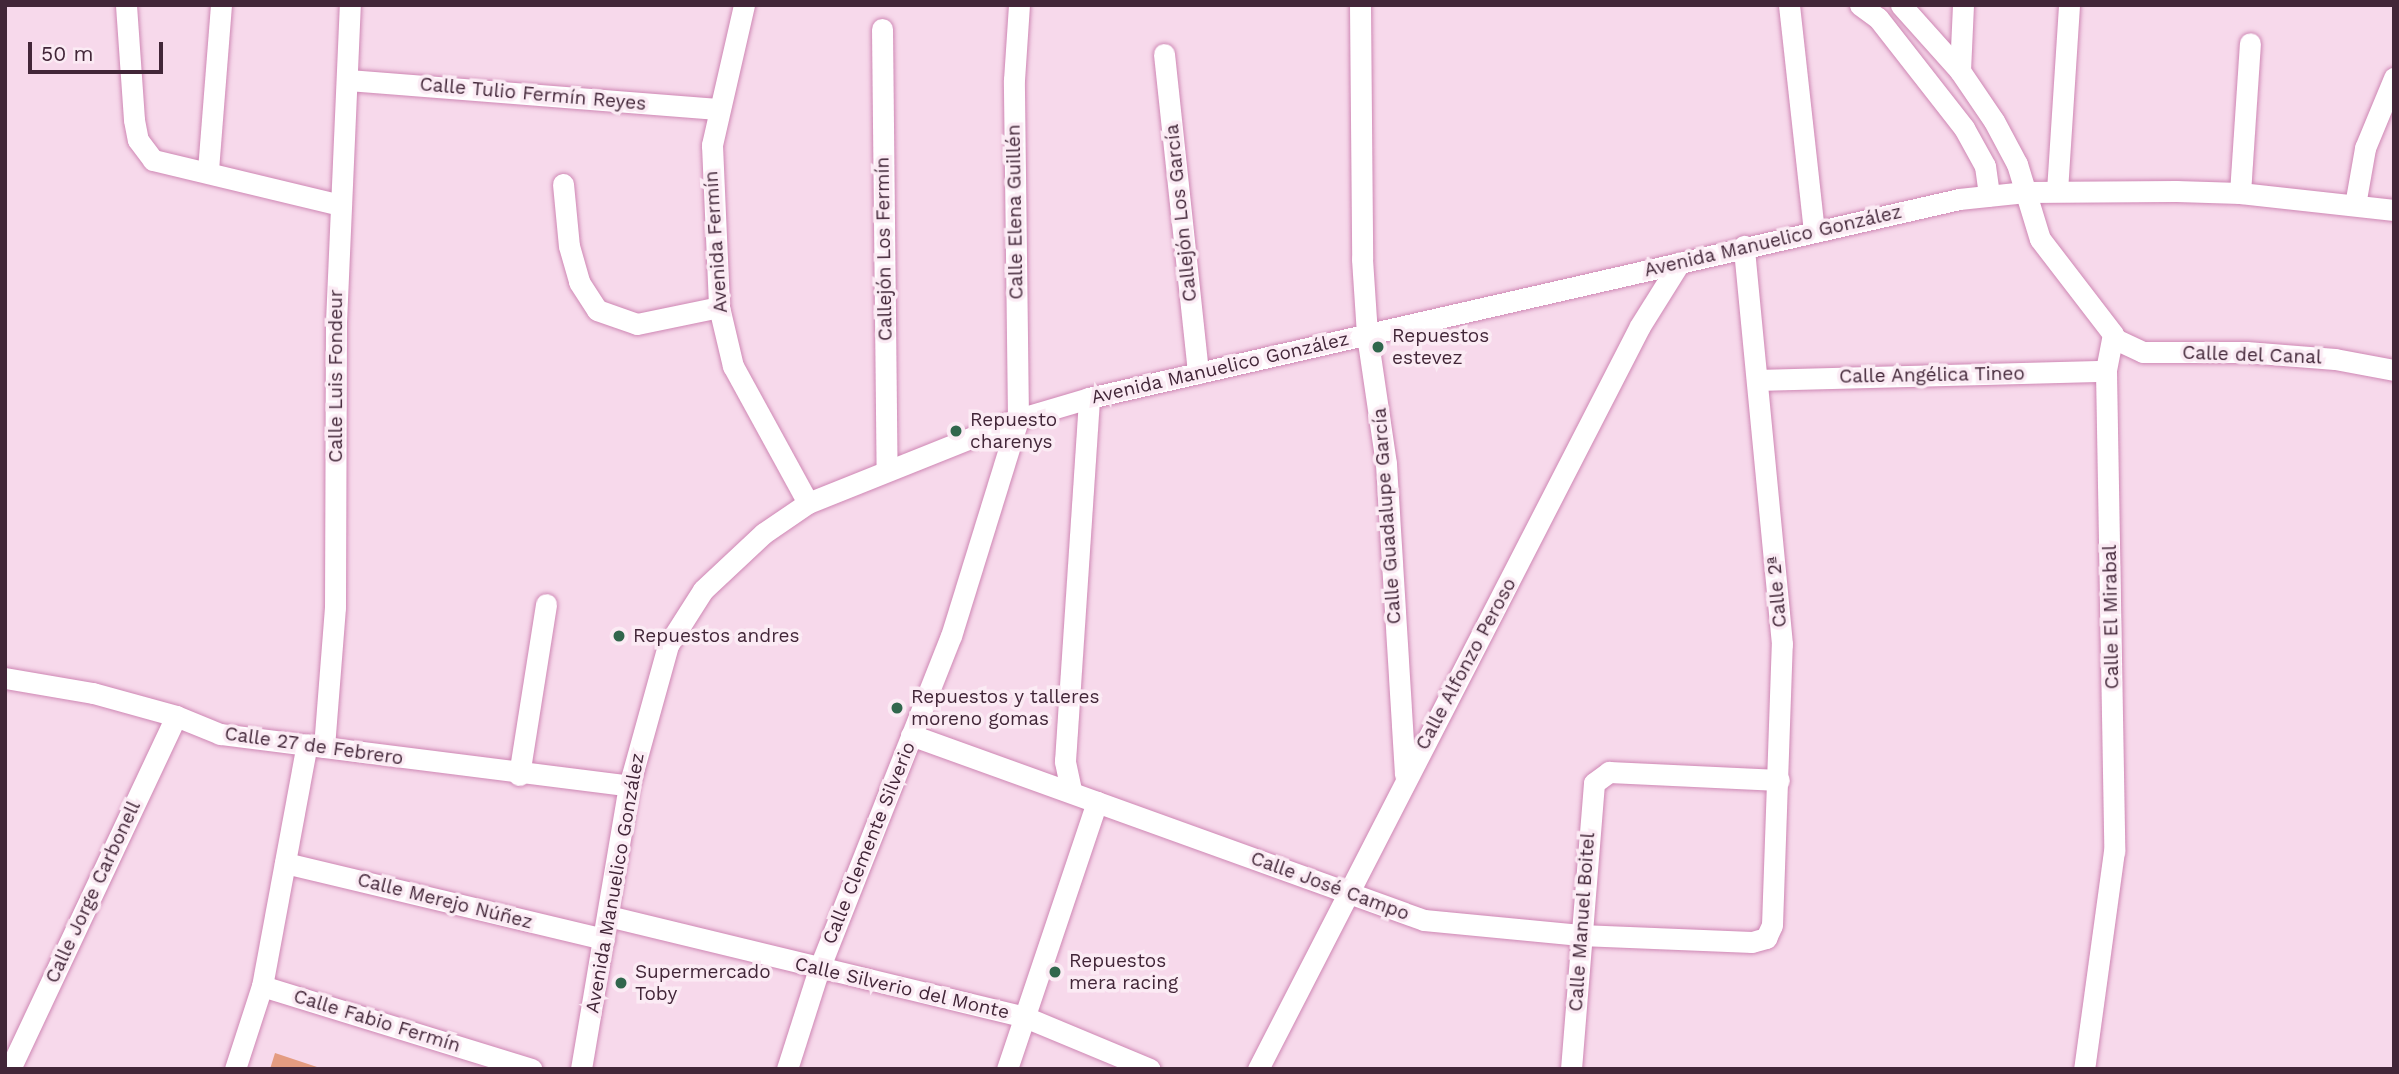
<!DOCTYPE html>
<meta charset="utf-8">
<style>
body{margin:0}
#map{position:relative;width:2399px;height:1074px;overflow:hidden;background:#f7d9eb;font-family:"Work Sans",sans-serif}
div>[style]{position:absolute}
.green>*{inset:0;background:#e49c81}
.roads{filter:drop-shadow(0 0 2px #ce87b4) drop-shadow(0 0 2px #ce87b4)}
.minor>*{height:21px;margin:-10.5px;padding:0 10.5px;transform-origin:10.5px;border-radius:10.5px;background:#fff}
.dots>*{width:19px;height:19px;translate:-50% -50%;box-sizing:border-box;border:4px solid #fbebf4;border-radius:50%}
span{translate:-50% -50%;white-space:nowrap;text-align:center;line-height:1.15;-webkit-text-stroke:7px #fbebf4;paint-order:stroke}
.street-label{font-size:19px;color:#422638}
.poi-label{font-size:19px;color:#422638}
.left{translate:0 -50%;text-align:left}
.frame{position:absolute;inset:0;border:7px solid #422638;pointer-events:none}
.scale{position:absolute;left:28px;top:42px;width:135px;height:32px;box-sizing:border-box;border:4px solid #422638;border-top:0;padding-left:9px;font-size:21px;line-height:24px;white-space:nowrap;color:#422638;-webkit-text-stroke:5px #fbebf4;paint-order:stroke}
</style>
<div id="map">
<div class="green">
<i style="clip-path:polygon(275px 1053px,323px 1069px,270px 1069px)"></i>
</div>
<div class="roads">
<div class="minor">
<i style="left:126px;top:5px;width:115px;rotate:86deg"></i>
<i style="left:134px;top:120px;width:20px;rotate:79deg"></i>
<i style="left:138px;top:140px;width:25px;rotate:53deg"></i>
<i style="left:153px;top:160px;width:193px;rotate:13.5deg"></i>
<i style="left:744px;top:5px;width:144px;rotate:102.9deg"></i>
<i style="left:712px;top:145px;width:162px;rotate:87.5deg"></i>
<i style="left:719px;top:307px;width:61px;rotate:76.7deg"></i>
<i style="left:733px;top:366px;width:156px;rotate:61.3deg"></i>
<i style="left:1360px;top:5px;width:254px;rotate:89.5deg"></i>
<i style="left:1362px;top:259px;width:76px;rotate:86.2deg"></i>
<i style="left:1367px;top:335px;width:130px;rotate:81.6deg"></i>
<i style="left:1386px;top:464px;width:311px;rotate:86.5deg"></i>
<i style="left:1789px;top:5px;width:226px;rotate:83.7deg"></i>
<i style="left:1860px;top:5px;width:22px;rotate:36deg"></i>
<i style="left:1878px;top:18px;width:140px;rotate:52deg"></i>
<i style="left:1964px;top:128px;width:43px;rotate:61.1deg"></i>
<i style="left:1985px;top:166px;width:30px;rotate:82deg"></i>
<i style="left:1901px;top:5px;width:89px;rotate:48.2deg"></i>
<i style="left:1960px;top:71px;width:60px;rotate:55.8deg"></i>
<i style="left:1994px;top:121px;width:49px;rotate:61.9deg"></i>
<i style="left:2017px;top:164px;width:78px;rotate:73deg"></i>
<i style="left:2040px;top:239px;width:120px;rotate:52.5deg"></i>
<i style="left:2113px;top:334px;width:38px;rotate:101deg"></i>
<i style="left:2106px;top:371px;width:480px;rotate:89deg"></i>
<i style="left:2114px;top:851px;width:220px;rotate:97.8deg"></i>
<i style="left:882px;top:29px;width:441px;rotate:89.4deg"></i>
<i style="left:1164px;top:54px;width:321px;rotate:83.9deg"></i>
<i style="left:1960px;top:71px;width:66px;rotate:-87.4deg"></i>
<i style="left:349px;top:80px;width:369px;rotate:4.5deg"></i>
<i style="left:208px;top:170px;width:166px;rotate:-85.5deg"></i>
<i style="left:563px;top:184px;width:62px;rotate:84.5deg"></i>
<i style="left:569px;top:246px;width:37px;rotate:74deg"></i>
<i style="left:579px;top:282px;width:33px;rotate:57deg"></i>
<i style="left:597px;top:310px;width:42px;rotate:19.3deg"></i>
<i style="left:637px;top:324px;width:84px;rotate:-11.7deg"></i>
<i style="left:2057px;top:191px;width:186px;rotate:-86.3deg"></i>
<i style="left:2240px;top:193px;width:150px;rotate:-86.2deg"></i>
<i style="left:2355px;top:205px;width:58px;rotate:-80deg"></i>
<i style="left:2365px;top:148px;width:76px;rotate:-67.5deg"></i>
<i style="left:2113px;top:338px;width:33px;rotate:25deg"></i>
<i style="left:2143px;top:352px;width:103px"></i>
<i style="left:2246px;top:352px;width:89px;rotate:4.5deg"></i>
<i style="left:2335px;top:359px;width:60px;rotate:10.6deg"></i>
<i style="left:1757px;top:380px;width:349px;rotate:-1.5deg"></i>
<i style="left:5px;top:678px;width:89px;rotate:9.7deg"></i>
<i style="left:93px;top:693px;width:86px;rotate:15.5deg"></i>
<i style="left:176px;top:716px;width:48px;rotate:22.2deg"></i>
<i style="left:220px;top:734px;width:412px;rotate:7.2deg"></i>
<i style="left:911px;top:735px;width:545px;rotate:19.83deg"></i>
<i style="left:1424px;top:920px;width:157px;rotate:5.5deg"></i>
<i style="left:1580px;top:935px;width:172px;rotate:2.3deg"></i>
<i style="left:1752px;top:942px;width:15px;rotate:-16deg"></i>
<i style="left:1766px;top:938px;width:14px;rotate:-65deg"></i>
<i style="left:1772px;top:925px;width:281px;rotate:-88deg"></i>
<i style="left:1782px;top:644px;width:400px;rotate:-95.5deg"></i>
<i style="left:324px;top:747px;width:140px;rotate:-85.5deg"></i>
<i style="left:335px;top:607px;width:285px;rotate:-89.8deg"></i>
<i style="left:336px;top:322px;width:317px;rotate:-87.5deg"></i>
<i style="left:519px;top:775px;width:173px;rotate:-81deg"></i>
<i style="left:1071px;top:790px;width:30px;rotate:-102deg"></i>
<i style="left:1065px;top:761px;width:364px;rotate:-86.2deg"></i>
<i style="left:285px;top:863px;width:328px;rotate:13.4deg"></i>
<i style="left:608px;top:916px;width:429px;rotate:13.6deg"></i>
<i style="left:1025px;top:1017px;width:135px;rotate:22.6deg"></i>
<i style="left:262px;top:986px;width:282px;rotate:17.1deg"></i>
<i style="left:10px;top:1069px;width:390px;rotate:-64.8deg"></i>
<i style="left:235px;top:1069px;width:87px;rotate:-72deg"></i>
<i style="left:262px;top:986px;width:246px;rotate:-79.5deg"></i>
<i style="left:581px;top:1069px;width:287px;rotate:-80.4deg"></i>
<i style="left:629px;top:786px;width:146px;rotate:-74.5deg"></i>
<i style="left:668px;top:645px;width:65px;rotate:-57.5deg"></i>
<i style="left:703px;top:590px;width:83px;rotate:-43.1deg"></i>
<i style="left:764px;top:533px;width:53px;rotate:-34.3deg"></i>
<i style="left:808px;top:503px;width:226px;rotate:-21.8deg"></i>
<i style="left:1018px;top:419px;width:74px;rotate:-16.5deg"></i>
<i style="left:1089px;top:398px;width:892px;rotate:-12.88deg"></i>
<i style="left:1959px;top:199px;width:67px;rotate:-6deg"></i>
<i style="left:2026px;top:192px;width:150px;rotate:-0.4deg"></i>
<i style="left:2176px;top:191px;width:64px;rotate:1.8deg"></i>
<i style="left:2240px;top:193px;width:155px;rotate:6.3deg"></i>
<i style="left:787px;top:1069px;width:105px;rotate:-72.3deg"></i>
<i style="left:819px;top:969px;width:358px;rotate:-68.4deg"></i>
<i style="left:951px;top:636px;width:227px;rotate:-72.8deg"></i>
<i style="left:1018px;top:419px;width:339px;rotate:-90.7deg"></i>
<i style="left:1014px;top:80px;width:75px;rotate:-86.2deg"></i>
<i style="left:1007px;top:1069px;width:282px;rotate:-71.4deg"></i>
<i style="left:1258px;top:1069px;width:835px;rotate:-62.79deg"></i>
<i style="left:1640px;top:326px;width:75px;rotate:-58deg"></i>
<i style="left:1571px;top:1069px;width:287px;rotate:-85.4deg"></i>
<i style="left:1594px;top:783px;width:19px;rotate:-36deg"></i>
<i style="left:1609px;top:772px;width:170px;rotate:2.7deg"></i>
</div>
</div>
<div class="dots">
<i style="left:1378px;top:347px;background:#31674d"></i>
<i style="left:956px;top:431px;background:#31674d"></i>
<i style="left:619px;top:636px;background:#31674d"></i>
<i style="left:897px;top:708px;background:#31674d"></i>
<i style="left:1055px;top:972px;background:#31674d"></i>
<i style="left:621px;top:983px;background:#31674d"></i>
</div>
<div class="street-label">
<span style="left:533px;top:94px;rotate:5deg">Calle Tulio Fermín Reyes</span>
<span style="left:1015px;top:212px;rotate:-91deg">Calle Elena Guillén</span>
<span style="left:1181px;top:213px;rotate:-96deg">Callejón Los García</span>
<span style="left:1773px;top:241px;rotate:-13deg">Avenida Manuelico González</span>
<span style="left:716px;top:242px;rotate:-94deg">Avenida Fermín</span>
<span style="left:884px;top:249px;rotate:-91deg">Callejón Los Fermín</span>
<span style="left:2252px;top:355px;rotate:2deg">Calle del Canal</span>
<span style="left:1220px;top:368px;rotate:-13deg">Avenida Manuelico González</span>
<span style="left:1932px;top:375px;rotate:-1deg">Calle Angélica Tineo</span>
<span style="left:336px;top:376px;rotate:-90deg">Calle Luis Fondeur</span>
<span style="left:1387px;top:516px;rotate:-94deg">Calle Guadalupe García</span>
<span style="left:1777px;top:592px;rotate:-95deg">Calle 2ª</span>
<span style="left:2111px;top:617px;rotate:-91deg">Calle El Mirabal</span>
<span style="left:1466px;top:664px;rotate:-62deg">Calle Alfonzo Peroso</span>
<span style="left:314px;top:746px;rotate:8deg">Calle 27 de Febrero</span>
<span style="left:869px;top:843px;rotate:-68deg">Calle Clemente Silverio</span>
<span style="left:615px;top:883px;rotate:-80deg">Avenida Manuelico González</span>
<span style="left:1330px;top:886px;rotate:20deg">Calle José Campo</span>
<span style="left:93px;top:892px;rotate:-65deg">Calle Jorge Carbonell</span>
<span style="left:445px;top:901px;rotate:14deg">Calle Merejo Núñez</span>
<span style="left:1582px;top:922px;rotate:-86deg">Calle Manuel Boitel</span>
<span style="left:902px;top:988px;rotate:13deg">Calle Silverio del Monte</span>
<span style="left:377px;top:1021px;rotate:17deg">Calle Fabio Fermín</span>
</div>
<div class="poi-label">
<span class="left" style="left:1392px;top:347px">Repuestos<br>estevez</span>
<span class="left" style="left:970px;top:431px">Repuesto<br>charenys</span>
<span class="left" style="left:633px;top:636px">Repuestos andres</span>
<span class="left" style="left:911px;top:708px">Repuestos y talleres<br>moreno gomas</span>
<span class="left" style="left:1069px;top:972px">Repuestos<br>mera racing</span>
<span class="left" style="left:635px;top:983px">Supermercado<br>Toby</span>
</div>
<div class="frame"></div>
<div class="scale">50 m</div>
</div>
